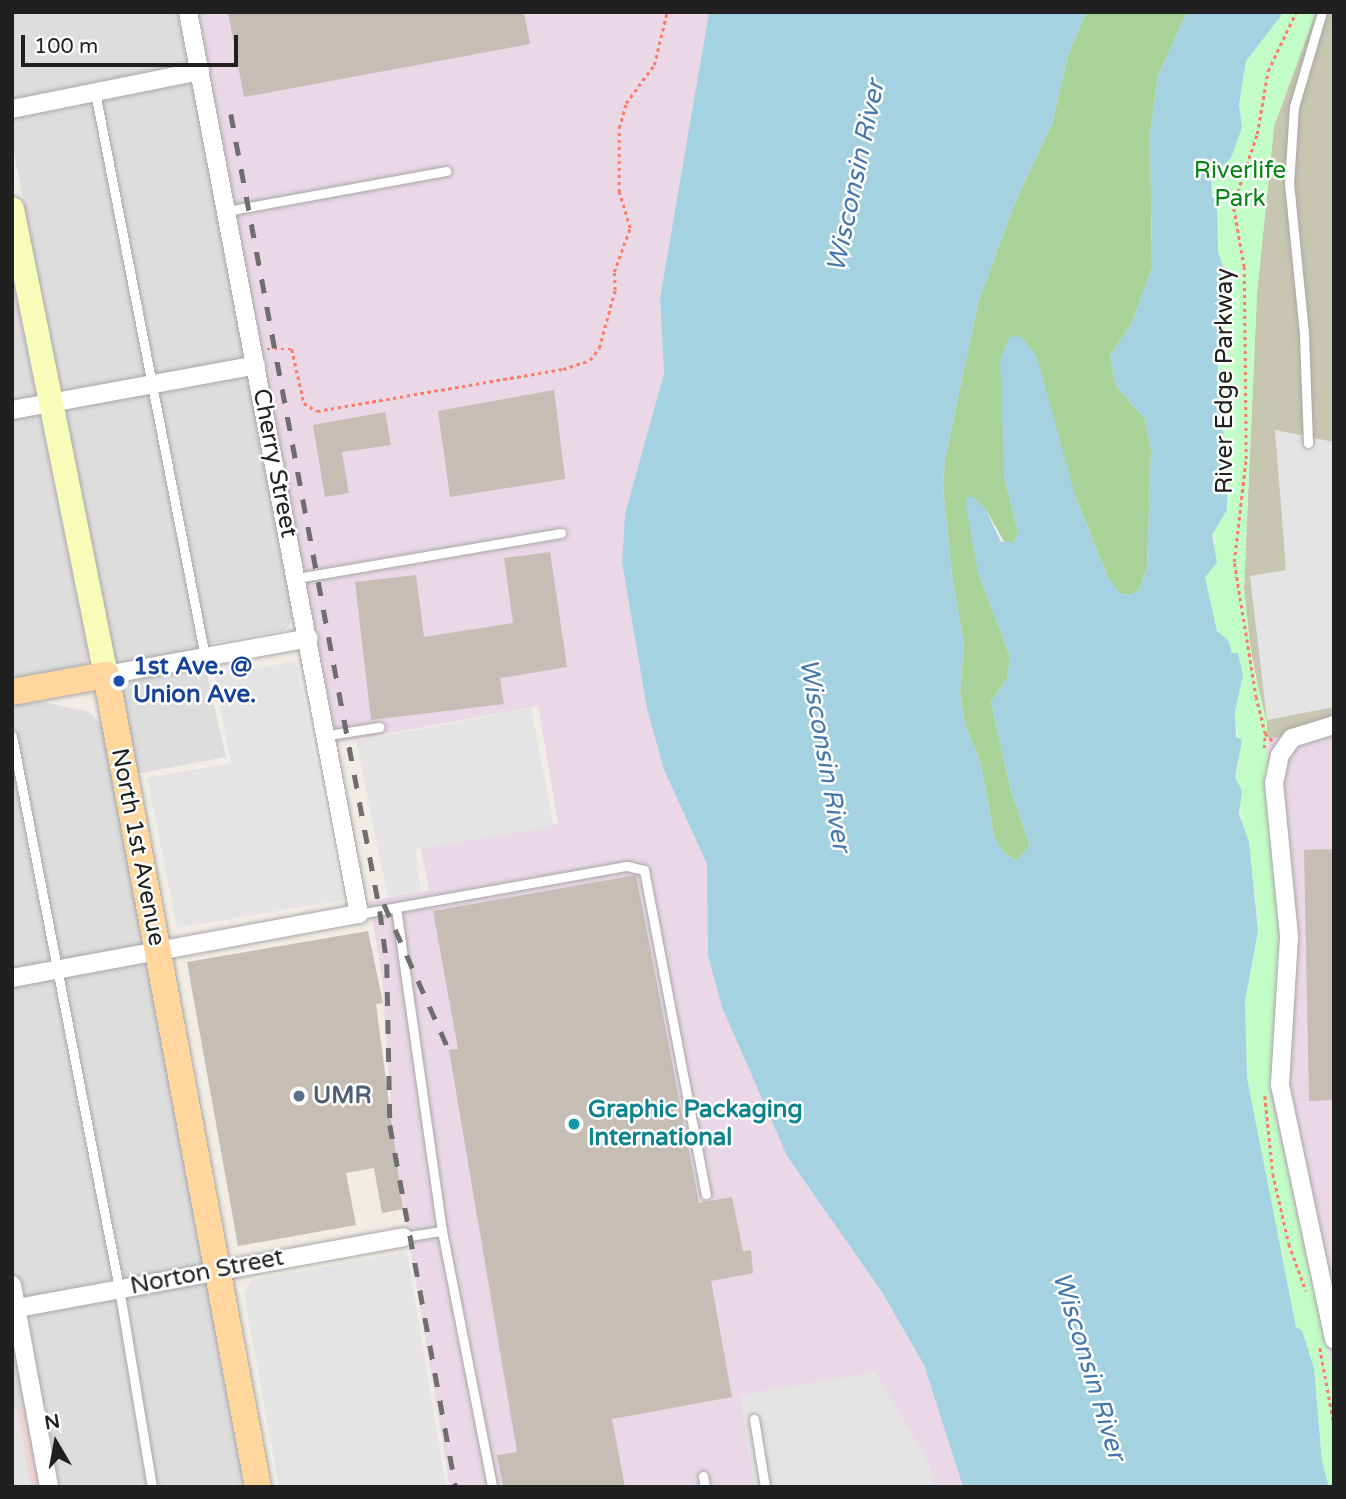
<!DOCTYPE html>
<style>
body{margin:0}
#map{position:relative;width:1346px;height:1499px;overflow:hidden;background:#f1ede6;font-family:"Varela Round",sans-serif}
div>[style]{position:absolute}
.residential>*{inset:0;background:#dedddd}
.commercial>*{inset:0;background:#f2d6d5}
.industrial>*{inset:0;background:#ead8e7}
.construction>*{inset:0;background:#c6c6b1}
.forest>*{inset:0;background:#a9d299}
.park>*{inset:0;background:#c2fcc7}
.parking>*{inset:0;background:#e4e4e4}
.water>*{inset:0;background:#a5d2e0}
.building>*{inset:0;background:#c6bdb5}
.path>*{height:2.5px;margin-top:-1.25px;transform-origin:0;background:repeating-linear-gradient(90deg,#ff7a69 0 3.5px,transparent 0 7px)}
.roads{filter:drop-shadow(0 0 2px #a7a7a7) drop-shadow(0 0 2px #a7a7a7)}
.lane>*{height:9px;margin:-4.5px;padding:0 4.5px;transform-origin:4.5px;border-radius:4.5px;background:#fff}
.street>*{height:18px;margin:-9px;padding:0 9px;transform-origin:9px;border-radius:9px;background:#fff}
.secondary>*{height:24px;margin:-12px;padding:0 12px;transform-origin:12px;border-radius:12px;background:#f8fcb9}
.primary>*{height:26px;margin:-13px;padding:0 13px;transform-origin:13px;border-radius:13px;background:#ffd69d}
.rail>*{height:4.5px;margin-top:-2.25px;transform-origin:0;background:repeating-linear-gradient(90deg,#6e6e6e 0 14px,transparent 0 28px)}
.dots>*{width:19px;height:19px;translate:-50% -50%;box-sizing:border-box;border:4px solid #fff;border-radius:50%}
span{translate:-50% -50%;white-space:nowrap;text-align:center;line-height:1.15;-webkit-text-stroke:5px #fff;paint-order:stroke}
.park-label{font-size:24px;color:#078513}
.street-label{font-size:24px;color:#202020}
.transit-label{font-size:24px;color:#164399;font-weight:700}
.left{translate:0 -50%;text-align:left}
.service-label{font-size:24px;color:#4e5e75;font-weight:700}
.culture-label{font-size:24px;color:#0d838f;font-weight:700}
.water-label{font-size:26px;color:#4478ad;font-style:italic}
.frame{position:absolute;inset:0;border:14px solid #202020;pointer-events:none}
.north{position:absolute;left:21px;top:1408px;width:70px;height:70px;-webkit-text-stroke:5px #fff;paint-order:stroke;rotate:350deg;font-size:19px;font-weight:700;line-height:28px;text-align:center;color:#202020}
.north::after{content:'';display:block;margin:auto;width:24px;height:32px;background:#202020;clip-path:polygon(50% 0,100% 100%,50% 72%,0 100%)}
.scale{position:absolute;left:21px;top:35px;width:217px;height:32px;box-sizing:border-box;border:4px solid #202020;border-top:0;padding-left:9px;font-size:21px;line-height:24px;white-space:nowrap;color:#202020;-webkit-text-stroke:5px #fff;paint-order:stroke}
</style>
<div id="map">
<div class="residential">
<i style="clip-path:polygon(12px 12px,178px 12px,296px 619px,284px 630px,200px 645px,226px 757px,136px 774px,12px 143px)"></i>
<i style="clip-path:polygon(12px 276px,89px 657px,83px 665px,12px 680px)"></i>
<i style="clip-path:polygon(43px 702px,89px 712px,103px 727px,244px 1487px,60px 1487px,45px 1404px,12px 1410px,12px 704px)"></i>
</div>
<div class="commercial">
<i style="clip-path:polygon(28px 1407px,42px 1487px,12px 1487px,12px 1410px)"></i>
</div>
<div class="industrial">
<i style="clip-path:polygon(198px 12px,709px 12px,660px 298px,664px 373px,625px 514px,622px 563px,647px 709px,664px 770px,707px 864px,710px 896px,882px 1292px,924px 1365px,963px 1487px,450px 1487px,394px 1149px,382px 977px,369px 901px,429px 890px,421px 848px,558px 823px,538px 706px,336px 743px)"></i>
<i style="clip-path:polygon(1334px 726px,1334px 1378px,1270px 1093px,1280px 953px,1267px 798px,1268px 739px)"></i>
</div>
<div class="construction">
<i style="clip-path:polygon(1316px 12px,1334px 12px,1334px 726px,1268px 739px,1246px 624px,1244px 588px,1257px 292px,1274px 126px)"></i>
</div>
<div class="forest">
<i style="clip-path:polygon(1086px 12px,1187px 12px,1158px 76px,1150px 133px,1152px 267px,1132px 323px,1110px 356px,1116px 386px,1145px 419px,1151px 450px,1147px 568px,1139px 590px,1131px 595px,1120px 593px,1108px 578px,1075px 495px,1004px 476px,1018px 532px,1014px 542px,1006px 545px,985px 508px,978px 572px,1010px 657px,1007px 679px,991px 702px,1011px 791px,1030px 846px,1017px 860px,1005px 854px,994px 837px,981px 764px,965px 724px,960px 693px,964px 644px,952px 576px,943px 487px,945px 459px,978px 303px,1016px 200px,1052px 124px,1068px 56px)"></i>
</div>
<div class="park">
<i style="clip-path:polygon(1284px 12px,1316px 12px,1274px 126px,1257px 293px,1244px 588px,1252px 661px,1267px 723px,1268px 815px,1279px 914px,1270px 1093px,1334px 1378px,1334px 1487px,1329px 1487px,1322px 1462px,1314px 1368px,1296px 1327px,1247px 1078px,1245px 1001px,1258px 931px,1256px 900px,1235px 777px,1239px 763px,1231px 653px,1228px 640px,1217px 631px,1205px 577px,1216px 541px,1212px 535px,1227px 510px,1227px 459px,1217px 383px,1219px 348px,1224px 343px,1219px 290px,1224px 269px,1218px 252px,1217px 200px,1212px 197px,1211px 177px,1231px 158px,1242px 128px,1239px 104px,1246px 61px)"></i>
</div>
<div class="parking">
<i style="clip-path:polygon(1275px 430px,1334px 442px,1334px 707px,1267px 720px,1250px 576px,1286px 570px)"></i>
<i style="clip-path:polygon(296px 661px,343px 900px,177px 928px,147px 778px,231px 763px,214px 676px)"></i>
<i style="clip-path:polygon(531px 708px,554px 827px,415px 849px,421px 891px,388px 897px,356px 741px)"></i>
<i style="clip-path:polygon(407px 1252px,446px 1487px,279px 1487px,244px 1294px,252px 1280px)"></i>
<i style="clip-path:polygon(875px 1372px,930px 1465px,934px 1487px,754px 1487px,740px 1395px)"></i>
<i style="clip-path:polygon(17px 1409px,31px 1487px,12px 1487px,12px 1410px)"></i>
</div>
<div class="water">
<i style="clip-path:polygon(709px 12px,1086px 12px,1068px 56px,1052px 124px,1016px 200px,978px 303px,945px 459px,943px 487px,952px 576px,964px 644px,960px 693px,965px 724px,981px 764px,994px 837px,1005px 854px,1017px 860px,1030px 846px,1011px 791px,991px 702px,1007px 679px,1010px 657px,978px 572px,966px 509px,967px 496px,974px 498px,985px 508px,1001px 542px,1014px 542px,1018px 532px,1004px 476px,1000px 360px,1009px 337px,1021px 336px,1037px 357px,1075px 495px,1108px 578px,1120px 593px,1131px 595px,1139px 590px,1147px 568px,1151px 450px,1145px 419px,1116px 386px,1110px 356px,1132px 323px,1152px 267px,1150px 133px,1158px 76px,1187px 12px,1284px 12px,1246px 61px,1239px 104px,1242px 128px,1231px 158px,1211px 177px,1212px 197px,1217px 200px,1218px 252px,1224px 269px,1225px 285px,1219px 290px,1224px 343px,1219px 348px,1217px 383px,1227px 459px,1227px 510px,1212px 535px,1217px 563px,1205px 577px,1217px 631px,1228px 640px,1232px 653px,1238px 653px,1243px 675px,1235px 711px,1236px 737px,1242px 740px,1235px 777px,1242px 791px,1239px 814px,1249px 842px,1258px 931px,1245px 1001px,1247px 1078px,1296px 1327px,1302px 1331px,1314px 1368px,1322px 1462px,1329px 1487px,963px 1487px,924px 1365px,882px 1292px,787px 1156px,722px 1007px,708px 956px,707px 864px,664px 770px,647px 709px,622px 563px,625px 514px,664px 373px,660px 298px)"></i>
</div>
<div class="building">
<i style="clip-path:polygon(228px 12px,524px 12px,530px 44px,244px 97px)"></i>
<i style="clip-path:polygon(554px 390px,565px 479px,450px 497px,438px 411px)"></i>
<i style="clip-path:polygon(385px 412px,391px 445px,342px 452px,349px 493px,325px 497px,313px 425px)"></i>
<i style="clip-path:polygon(550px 552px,567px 667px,500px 678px,504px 704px,371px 720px,355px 582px,416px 575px,424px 637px,513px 623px,504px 558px)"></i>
<i style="clip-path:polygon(1334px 849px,1334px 1100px,1309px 1101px,1304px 850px)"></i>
<i style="clip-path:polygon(636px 875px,699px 1203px,732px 1197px,743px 1251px,751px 1250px,753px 1273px,711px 1281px,732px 1397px,612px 1419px,625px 1487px,503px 1487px,497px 1455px,517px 1452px,449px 1050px,458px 1049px,433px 911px)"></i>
<i style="clip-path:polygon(368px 931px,383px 1003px,376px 1004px,403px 1209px,382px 1213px,374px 1168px,346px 1173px,356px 1225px,238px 1246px,187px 962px)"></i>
</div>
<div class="path">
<i style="left:267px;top:349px;width:25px"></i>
<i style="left:292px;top:349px;width:55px;rotate:77.5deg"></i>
<i style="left:304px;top:403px;width:15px;rotate:32deg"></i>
<i style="left:317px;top:411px;width:250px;rotate:-9.7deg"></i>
<i style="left:563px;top:369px;width:28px;rotate:-18deg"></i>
<i style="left:590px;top:360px;width:15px;rotate:-53deg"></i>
<i style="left:599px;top:348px;width:60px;rotate:-74.6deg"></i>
<i style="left:615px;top:290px;width:18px;rotate:-93deg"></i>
<i style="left:614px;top:272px;width:47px;rotate:-70deg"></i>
<i style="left:630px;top:228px;width:38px;rotate:-107deg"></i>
<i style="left:619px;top:192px;width:64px;rotate:-90deg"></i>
<i style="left:619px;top:128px;width:26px;rotate:-74deg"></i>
<i style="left:626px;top:103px;width:47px;rotate:-53.6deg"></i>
<i style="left:654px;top:65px;width:55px;rotate:-76.2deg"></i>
<i style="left:1272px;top:741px;width:10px;rotate:-135deg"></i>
<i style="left:1265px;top:734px;width:37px;rotate:-104deg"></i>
<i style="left:1256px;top:698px;width:138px;rotate:-99.2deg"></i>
<i style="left:1234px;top:562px;width:104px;rotate:-83.4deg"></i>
<i style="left:1246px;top:459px;width:192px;rotate:-90.6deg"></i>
<i style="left:1244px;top:267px;width:63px;rotate:-100.1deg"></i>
<i style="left:1233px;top:205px;width:75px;rotate:-71.3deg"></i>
<i style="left:1257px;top:134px;width:64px;rotate:-80.1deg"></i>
<i style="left:1268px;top:71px;width:65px;rotate:-64.6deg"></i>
<i style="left:1264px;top:748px;width:14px;rotate:-86deg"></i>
<i style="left:1265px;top:1096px;width:78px;rotate:84.1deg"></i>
<i style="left:1273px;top:1174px;width:72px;rotate:77.1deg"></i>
<i style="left:1289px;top:1244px;width:50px;rotate:70.1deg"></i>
<i style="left:1320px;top:1348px;width:77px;rotate:79.6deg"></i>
</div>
<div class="roads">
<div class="lane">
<i style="left:95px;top:92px;width:576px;rotate:78.98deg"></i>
<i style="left:226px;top:211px;width:224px;rotate:-10.3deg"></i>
<i style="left:1308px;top:443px;width:110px;rotate:-92.1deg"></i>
<i style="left:1304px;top:333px;width:150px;rotate:-95.7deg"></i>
<i style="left:1289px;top:184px;width:77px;rotate:-86.3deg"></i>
<i style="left:1294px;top:107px;width:99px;rotate:-73.6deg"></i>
<i style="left:297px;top:578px;width:268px;rotate:-9.7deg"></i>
<i style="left:328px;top:735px;width:52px;rotate:-8.9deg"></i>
<i style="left:12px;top:736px;width:562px;rotate:79.03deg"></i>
<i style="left:119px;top:1288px;width:202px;rotate:80.6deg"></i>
<i style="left:396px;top:908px;width:326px;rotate:81.9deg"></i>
<i style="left:442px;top:1231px;width:261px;rotate:78.9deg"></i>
<i style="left:359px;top:914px;width:272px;rotate:-10.2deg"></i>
<i style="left:627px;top:866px;width:17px;rotate:13deg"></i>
<i style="left:644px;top:870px;width:330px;rotate:79.2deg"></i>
<i style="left:403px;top:1237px;width:39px;rotate:-9deg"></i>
<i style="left:754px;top:1419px;width:69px;rotate:80.8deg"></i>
<i style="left:703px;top:1476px;width:11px;rotate:80deg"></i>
</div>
<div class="street">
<i style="left:12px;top:109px;width:192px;rotate:-11.4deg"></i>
<i style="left:12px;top:410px;width:248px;rotate:-10.4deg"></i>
<i style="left:106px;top:675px;width:206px;rotate:-10.3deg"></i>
<i style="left:1334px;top:725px;width:44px;rotate:162.8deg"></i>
<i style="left:1292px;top:738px;width:21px;rotate:125deg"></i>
<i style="left:1280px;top:755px;width:29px;rotate:102deg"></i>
<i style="left:1274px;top:783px;width:155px;rotate:84.4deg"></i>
<i style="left:1289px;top:937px;width:148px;rotate:93.5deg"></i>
<i style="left:1280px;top:1085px;width:260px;rotate:78deg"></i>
<i style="left:12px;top:978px;width:353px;rotate:-10.5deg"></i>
<i style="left:359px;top:914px;width:918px;rotate:-100.73deg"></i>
<i style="left:12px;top:1285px;width:205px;rotate:79.6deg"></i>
<i style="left:12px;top:1309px;width:398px;rotate:-10.4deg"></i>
</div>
<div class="secondary">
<i style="left:12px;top:209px;width:475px;rotate:78.6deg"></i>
</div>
<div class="primary">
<i style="left:12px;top:692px;width:96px;rotate:-10.3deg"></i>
<i style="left:106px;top:675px;width:826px;rotate:79.4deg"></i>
</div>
</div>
<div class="rail">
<i style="left:231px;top:114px;width:811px;rotate:79.41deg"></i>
<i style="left:380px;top:911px;width:53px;rotate:82.5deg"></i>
<i style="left:387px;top:964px;width:161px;rotate:88.9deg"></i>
<i style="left:390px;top:1125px;width:368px;rotate:79.7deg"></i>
<i style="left:384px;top:904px;width:160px;rotate:66deg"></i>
</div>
<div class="dots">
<i style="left:119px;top:681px;background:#1a4fb4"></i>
<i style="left:299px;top:1096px;background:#5c6f8a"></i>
<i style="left:574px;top:1124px;background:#0f9aa8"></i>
</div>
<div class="park-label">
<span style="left:1240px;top:185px">Riverlife<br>Park</span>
</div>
<div class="street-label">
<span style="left:1225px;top:381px;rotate:-90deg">River Edge Parkway</span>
<span style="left:275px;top:463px;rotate:79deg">Cherry Street</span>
<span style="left:138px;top:847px;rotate:79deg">North 1st Avenue</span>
<span style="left:207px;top:1272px;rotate:-11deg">Norton Street</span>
</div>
<div class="transit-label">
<span class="left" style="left:133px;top:681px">1st Ave. @<br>Union Ave.</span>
</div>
<div class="service-label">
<span class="left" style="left:313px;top:1096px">UMR</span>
</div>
<div class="culture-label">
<span class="left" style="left:588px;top:1124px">Graphic Packaging<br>International</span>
</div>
<div class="water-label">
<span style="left:856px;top:176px;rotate:-78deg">Wisconsin River</span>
<span style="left:825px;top:755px;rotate:80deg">Wisconsin River</span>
<span style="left:1089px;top:1366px;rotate:73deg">Wisconsin River</span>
</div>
<div class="frame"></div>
<div class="north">N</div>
<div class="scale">100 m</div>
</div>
